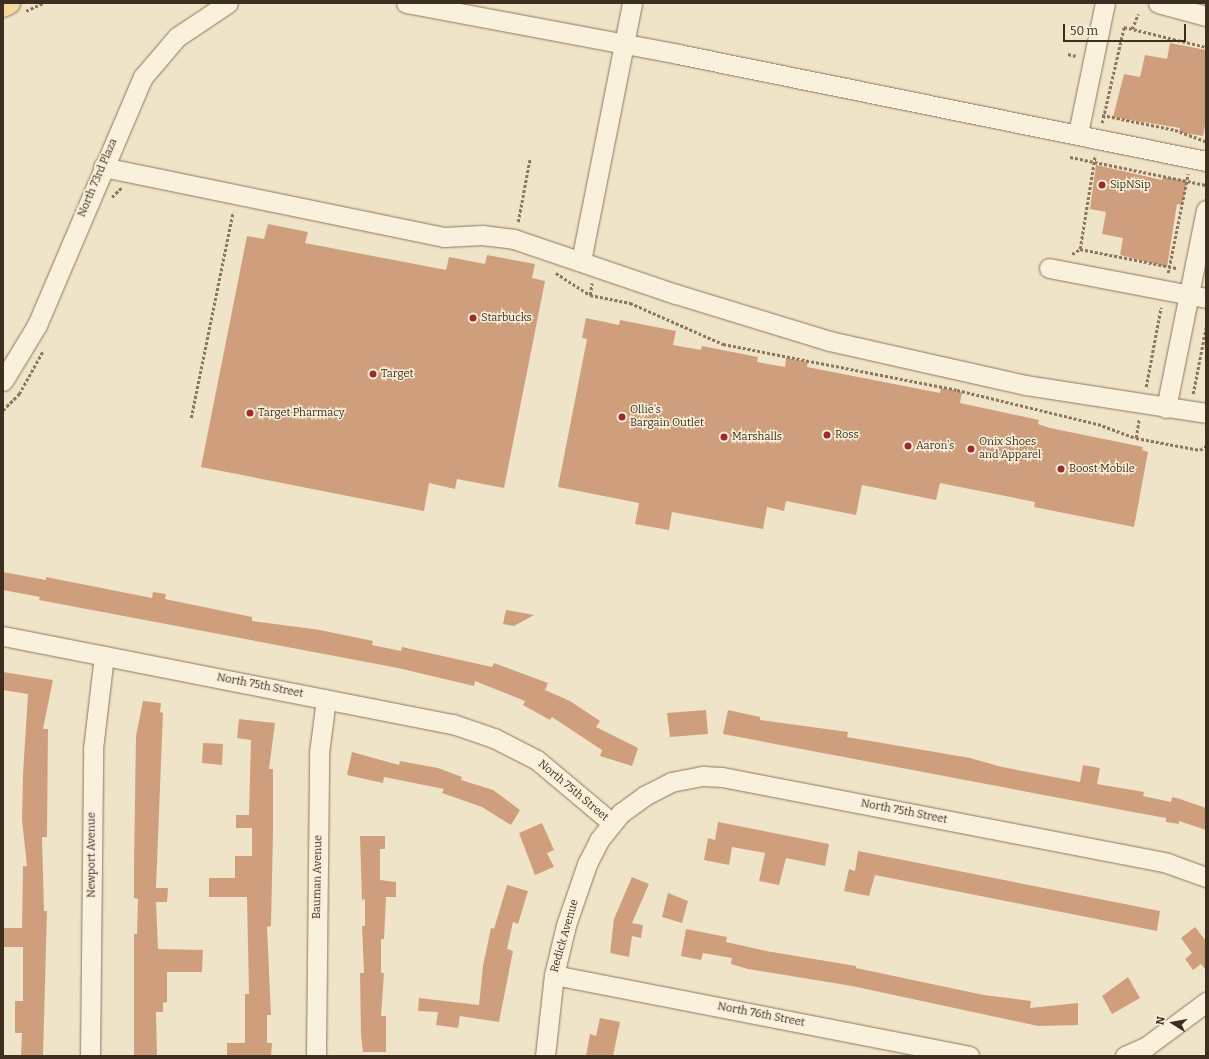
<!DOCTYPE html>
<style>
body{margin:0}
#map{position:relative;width:1209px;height:1059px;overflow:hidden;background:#f0e4c8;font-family:Bitter,serif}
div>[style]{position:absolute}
.building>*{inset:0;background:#cf9f7d}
.path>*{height:2.5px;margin-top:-1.25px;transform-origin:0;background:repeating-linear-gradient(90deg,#8d765c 0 3px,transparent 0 5px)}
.roads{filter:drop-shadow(0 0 1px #8d765c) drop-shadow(0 0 1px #8d765c)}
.minor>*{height:19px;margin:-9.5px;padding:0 9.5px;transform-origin:9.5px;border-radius:9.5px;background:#faf1dc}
.major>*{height:22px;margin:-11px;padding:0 11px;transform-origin:11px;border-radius:11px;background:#f3d9a0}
.dots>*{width:11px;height:11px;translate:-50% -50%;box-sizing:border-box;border:2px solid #f7eed8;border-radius:50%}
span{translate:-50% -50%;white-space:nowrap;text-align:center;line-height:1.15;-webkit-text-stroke:3px #f7eed8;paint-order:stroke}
.street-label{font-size:11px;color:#3d2e20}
.poi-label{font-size:11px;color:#3d2e20}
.left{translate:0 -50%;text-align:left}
.frame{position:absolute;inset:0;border:4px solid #3d2e20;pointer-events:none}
.north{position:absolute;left:1153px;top:1003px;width:40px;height:40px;-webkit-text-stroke:3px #f7eed8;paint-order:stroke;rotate:281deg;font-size:11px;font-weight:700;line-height:16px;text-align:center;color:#3d2e20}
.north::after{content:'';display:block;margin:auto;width:14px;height:18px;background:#3d2e20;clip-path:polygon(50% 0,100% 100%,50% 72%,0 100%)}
.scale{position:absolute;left:1063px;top:24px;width:123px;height:18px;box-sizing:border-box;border:2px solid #3d2e20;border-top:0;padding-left:5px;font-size:12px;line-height:14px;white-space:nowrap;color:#3d2e20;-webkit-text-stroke:3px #f7eed8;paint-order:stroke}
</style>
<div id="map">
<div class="building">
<i style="clip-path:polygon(1170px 43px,1206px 50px,1206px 120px,1203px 136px,1179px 132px,1180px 128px,1113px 117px,1124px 74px,1140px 77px,1145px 55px,1167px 59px)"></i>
<i style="clip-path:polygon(1096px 165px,1162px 180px,1163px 177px,1187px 181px,1182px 205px,1177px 204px,1167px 267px,1120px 255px,1123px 238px,1102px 234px,1106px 212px,1090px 209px)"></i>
<i style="clip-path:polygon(268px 224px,308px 232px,305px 243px,446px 270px,449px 257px,485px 264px,487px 255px,535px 264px,532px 278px,545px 281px,504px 488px,457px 479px,455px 489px,429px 483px,424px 511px,201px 467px,247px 236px,264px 239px)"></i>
<i style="clip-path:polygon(586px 318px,619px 325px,620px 320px,676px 331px,673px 345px,701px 350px,702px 346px,758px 357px,757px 362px,785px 367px,786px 358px,808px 362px,807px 367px,940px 393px,941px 388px,962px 392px,960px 403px,1039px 420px,1038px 424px,1050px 428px,1143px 447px,1142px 450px,1148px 452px,1134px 527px,1034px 507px,1035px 502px,940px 483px,936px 500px,862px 485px,856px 515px,786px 501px,784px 511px,767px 507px,763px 529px,672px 512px,669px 530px,635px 524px,639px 503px,558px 487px,587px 339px,582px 338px)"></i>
<i style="clip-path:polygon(3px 572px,46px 580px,46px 577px,152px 598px,153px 592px,166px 594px,165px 599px,252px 617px,252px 621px,320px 630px,373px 641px,372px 645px,401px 651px,402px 647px,492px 667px,494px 663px,548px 683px,545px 690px,570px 701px,600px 721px,596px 727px,638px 748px,632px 766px,600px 756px,602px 750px,552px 717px,550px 720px,523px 705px,525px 701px,475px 681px,474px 686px,398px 668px,39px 600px,40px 597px,3px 590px)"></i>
<i style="clip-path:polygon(506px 610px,534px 615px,514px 626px,503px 624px)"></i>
<i style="clip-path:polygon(3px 672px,53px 680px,43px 729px,48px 729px,47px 837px,42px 837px,44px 911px,47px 911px,43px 1056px,21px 1056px,22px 1033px,15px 1033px,15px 1001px,23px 1001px,23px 947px,3px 947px,3px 928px,22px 928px,23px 866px,27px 866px,22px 820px,23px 774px,28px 694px,3px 690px)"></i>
<i style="clip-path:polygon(143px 701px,161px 703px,160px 712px,163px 713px,156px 888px,168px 888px,167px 902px,156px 902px,158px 949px,203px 950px,202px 972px,167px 972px,167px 1002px,163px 1003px,163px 1012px,156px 1012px,157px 1056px,134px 1056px,134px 934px,137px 934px,138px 899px,134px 898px,134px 863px,136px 736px)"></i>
<i style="clip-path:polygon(706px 710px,708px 734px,670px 737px,667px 713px)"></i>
<i style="clip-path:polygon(728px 710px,760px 717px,760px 720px,848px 732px,847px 737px,970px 758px,1002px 767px,1080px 782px,1083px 765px,1100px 768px,1097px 784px,1144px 792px,1143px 796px,1171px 802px,1172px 797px,1180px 799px,1206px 808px,1206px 830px,1179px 821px,1179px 824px,1166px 822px,1166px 818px,1133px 812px,723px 734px)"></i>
<i style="clip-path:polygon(239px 719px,275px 723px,269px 769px,273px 769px,273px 831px,271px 926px,267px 927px,271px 1015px,267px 1015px,267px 1043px,272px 1043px,271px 1056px,227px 1056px,227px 1043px,245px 1043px,245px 994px,249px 994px,247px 897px,209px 897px,209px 878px,235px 878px,235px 856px,252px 856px,252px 828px,236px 828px,236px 815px,249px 815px,251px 740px,237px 738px)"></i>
<i style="clip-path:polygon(203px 743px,223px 744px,222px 765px,202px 763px)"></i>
<i style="clip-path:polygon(352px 752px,399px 765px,400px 761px,438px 768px,462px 777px,461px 780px,493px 790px,520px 810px,511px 825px,482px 807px,442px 793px,444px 789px,384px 777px,383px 783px,347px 775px)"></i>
<i style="clip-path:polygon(718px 822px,829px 844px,825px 866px,786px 858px,779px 885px,759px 881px,765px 853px,732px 847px,729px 865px,704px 860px,708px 838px,715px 840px)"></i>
<i style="clip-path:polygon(542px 823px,554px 850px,547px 853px,554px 867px,535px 875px,519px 833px)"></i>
<i style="clip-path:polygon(360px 836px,385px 836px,385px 849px,380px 849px,380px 880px,396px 882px,396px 897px,386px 897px,384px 939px,381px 939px,381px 973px,384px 973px,381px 1016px,386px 1016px,386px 1052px,363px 1052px,361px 1035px,360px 973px,364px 973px,362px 926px,365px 926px,365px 899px,362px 900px)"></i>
<i style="clip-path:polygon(858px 851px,1160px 911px,1157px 931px,875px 875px,869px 896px,844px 891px,849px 869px,855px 871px)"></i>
<i style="clip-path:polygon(632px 877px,649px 884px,632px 923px,643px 925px,641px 938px,632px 936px,629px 957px,610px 953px,614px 919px)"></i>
<i style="clip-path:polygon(507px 885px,528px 891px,518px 924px,513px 922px,507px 949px,513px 951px,499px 1022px,460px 1016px,458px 1028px,436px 1025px,438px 1012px,418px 1011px,419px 998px,479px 1005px,483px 966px,491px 928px,494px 929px)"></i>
<i style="clip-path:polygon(668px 893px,688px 901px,682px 923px,662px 917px)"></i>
<i style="clip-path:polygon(1195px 927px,1206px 941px,1206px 970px,1201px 964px,1193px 970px,1185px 959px,1192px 953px,1181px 938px)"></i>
<i style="clip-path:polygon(686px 929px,727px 937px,726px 942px,766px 951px,856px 966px,856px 968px,984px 995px,1031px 1001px,1030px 1008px,1078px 1003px,1078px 1025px,1038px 1026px,852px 986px,748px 969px,731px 964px,732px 958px,703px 953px,701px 960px,681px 956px)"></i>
<i style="clip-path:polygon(1128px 977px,1140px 998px,1112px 1014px,1102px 996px)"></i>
<i style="clip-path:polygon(600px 1018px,620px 1022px,613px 1056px,586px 1056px,590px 1034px,596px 1036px)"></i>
</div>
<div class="path">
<i style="left:26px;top:11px;width:19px;rotate:-25deg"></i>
<i style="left:1132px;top:29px;width:16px;rotate:-68deg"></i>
<i style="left:1068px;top:54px;width:8px;rotate:14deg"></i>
<i style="left:1102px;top:115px;width:75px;rotate:11.6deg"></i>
<i style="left:1175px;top:130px;width:33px;rotate:20deg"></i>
<i style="left:1102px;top:123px;width:98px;rotate:-77.1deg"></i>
<i style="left:1124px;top:27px;width:84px;rotate:13.7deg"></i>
<i style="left:1070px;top:157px;width:139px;rotate:11.6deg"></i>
<i style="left:112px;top:197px;width:13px;rotate:-45deg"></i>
<i style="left:518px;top:222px;width:65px;rotate:-79.4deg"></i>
<i style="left:1080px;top:249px;width:95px;rotate:-80.9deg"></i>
<i style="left:1072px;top:254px;width:9px;rotate:-32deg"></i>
<i style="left:1080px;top:249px;width:98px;rotate:11.2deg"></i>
<i style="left:556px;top:273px;width:40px;rotate:32.9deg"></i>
<i style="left:590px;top:295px;width:41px;rotate:11.3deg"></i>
<i style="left:630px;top:303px;width:102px;rotate:23.8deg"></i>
<i style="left:723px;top:344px;width:238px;rotate:11.1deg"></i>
<i style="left:957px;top:390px;width:145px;rotate:13.6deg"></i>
<i style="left:1098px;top:424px;width:40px;rotate:20.2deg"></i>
<i style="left:1136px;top:438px;width:65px;rotate:10.6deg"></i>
<i style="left:1200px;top:450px;width:7px;rotate:-34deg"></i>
<i style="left:1168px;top:273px;width:101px;rotate:-78.6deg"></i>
<i style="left:590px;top:295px;width:12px;rotate:-81deg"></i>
<i style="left:1146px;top:387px;width:81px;rotate:-79.4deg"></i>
<i style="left:1193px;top:394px;width:68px;rotate:-79deg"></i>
<i style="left:3px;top:410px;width:23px;rotate:-45deg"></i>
<i style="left:19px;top:394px;width:49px;rotate:-60.8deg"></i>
<i style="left:191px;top:418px;width:210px;rotate:-78.5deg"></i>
<i style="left:1136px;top:438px;width:19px;rotate:-81deg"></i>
</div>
<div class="roads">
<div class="minor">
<i style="left:406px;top:3px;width:277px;rotate:10.6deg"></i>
<i style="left:678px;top:54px;width:539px;rotate:11.46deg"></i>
<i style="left:1158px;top:3px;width:50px;rotate:15.2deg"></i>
<i style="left:1078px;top:133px;width:133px;rotate:-78.3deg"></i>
<i style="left:103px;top:167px;width:348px;rotate:11.6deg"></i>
<i style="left:444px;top:237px;width:38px;rotate:-3deg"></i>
<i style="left:482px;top:235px;width:32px;rotate:7deg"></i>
<i style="left:514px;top:239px;width:171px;rotate:18.8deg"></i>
<i style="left:676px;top:294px;width:161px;rotate:17deg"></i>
<i style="left:830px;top:341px;width:201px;rotate:12.7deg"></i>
<i style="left:1026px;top:385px;width:182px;rotate:8.8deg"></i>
<i style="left:581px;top:261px;width:263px;rotate:-78.8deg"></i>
<i style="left:1049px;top:268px;width:160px;rotate:10.8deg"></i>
<i style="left:3px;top:381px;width:66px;rotate:-58.7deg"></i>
<i style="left:37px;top:325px;width:270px;rotate:-66.9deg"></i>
<i style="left:143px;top:77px;width:52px;rotate:-49.6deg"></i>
<i style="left:177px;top:37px;width:61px;rotate:-33.7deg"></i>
<i style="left:1166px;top:408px;width:202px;rotate:-78.6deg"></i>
<i style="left:3px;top:636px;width:459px;rotate:11.1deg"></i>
<i style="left:453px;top:724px;width:43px;rotate:18.9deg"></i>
<i style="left:494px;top:738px;width:48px;rotate:27.1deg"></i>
<i style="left:537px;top:760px;width:98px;rotate:40deg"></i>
<i style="left:554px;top:975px;width:423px;rotate:11deg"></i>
<i style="left:90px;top:1056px;width:307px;rotate:-89.4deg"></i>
<i style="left:93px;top:749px;width:94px;rotate:-83.3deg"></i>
<i style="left:316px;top:1056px;width:303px;rotate:-89.4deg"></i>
<i style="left:319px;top:753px;width:54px;rotate:-82.6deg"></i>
<i style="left:545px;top:1056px;width:81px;rotate:-83.7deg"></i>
<i style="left:554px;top:975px;width:51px;rotate:-76.5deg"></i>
<i style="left:566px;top:925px;width:65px;rotate:-71deg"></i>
<i style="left:587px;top:864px;width:27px;rotate:-63deg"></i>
<i style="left:599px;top:840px;width:35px;rotate:-51deg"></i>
<i style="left:621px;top:813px;width:29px;rotate:-36deg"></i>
<i style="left:644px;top:796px;width:30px;rotate:-27deg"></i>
<i style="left:671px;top:782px;width:33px;rotate:-11deg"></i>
<i style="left:703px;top:776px;width:19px;rotate:3deg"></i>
<i style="left:722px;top:777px;width:453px;rotate:10.9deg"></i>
<i style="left:1167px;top:863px;width:41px;rotate:19.7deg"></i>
<i style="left:1125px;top:1056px;width:24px;rotate:-24deg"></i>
<i style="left:1147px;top:1046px;width:74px;rotate:-36.7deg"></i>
</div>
<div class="major">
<i style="left:3px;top:6px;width:7px;rotate:-27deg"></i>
</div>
</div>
<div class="dots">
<i style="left:1102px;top:185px;background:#9e2a2b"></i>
<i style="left:473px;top:318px;background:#9e2a2b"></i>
<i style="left:373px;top:374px;background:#9e2a2b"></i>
<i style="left:250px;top:413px;background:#9e2a2b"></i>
<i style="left:622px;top:417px;background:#9e2a2b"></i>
<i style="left:827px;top:435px;background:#9e2a2b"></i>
<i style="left:724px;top:437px;background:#9e2a2b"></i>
<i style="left:908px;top:446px;background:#9e2a2b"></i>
<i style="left:971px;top:449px;background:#9e2a2b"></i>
<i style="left:1061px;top:469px;background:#9e2a2b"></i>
</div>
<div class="street-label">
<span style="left:98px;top:178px;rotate:-67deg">North 73rd Plaza</span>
<span style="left:260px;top:686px;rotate:11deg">North 75th Street</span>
<span style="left:573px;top:791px;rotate:40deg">North 75th Street</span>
<span style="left:904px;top:812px;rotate:11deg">North 75th Street</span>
<span style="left:92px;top:855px;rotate:-90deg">Newport Avenue</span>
<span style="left:318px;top:877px;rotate:-89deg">Bauman Avenue</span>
<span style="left:565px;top:936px;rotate:-74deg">Redick Avenue</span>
<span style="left:761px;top:1015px;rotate:11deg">North 76th Street</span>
</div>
<div class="poi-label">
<span class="left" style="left:1110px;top:185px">SipNSip</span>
<span class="left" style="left:481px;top:318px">Starbucks</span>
<span class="left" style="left:381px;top:374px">Target</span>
<span class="left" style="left:630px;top:417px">Ollie's<br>Bargain Outlet</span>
<span class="left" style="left:258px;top:413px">Target Pharmacy</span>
<span class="left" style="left:835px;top:435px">Ross</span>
<span class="left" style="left:732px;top:437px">Marshalls</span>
<span class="left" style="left:979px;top:449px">Onix Shoes<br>and Apparel</span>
<span class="left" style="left:916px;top:446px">Aaron's</span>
<span class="left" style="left:1069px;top:469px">Boost Mobile</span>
</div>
<div class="frame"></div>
<div class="north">N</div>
<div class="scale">50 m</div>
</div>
